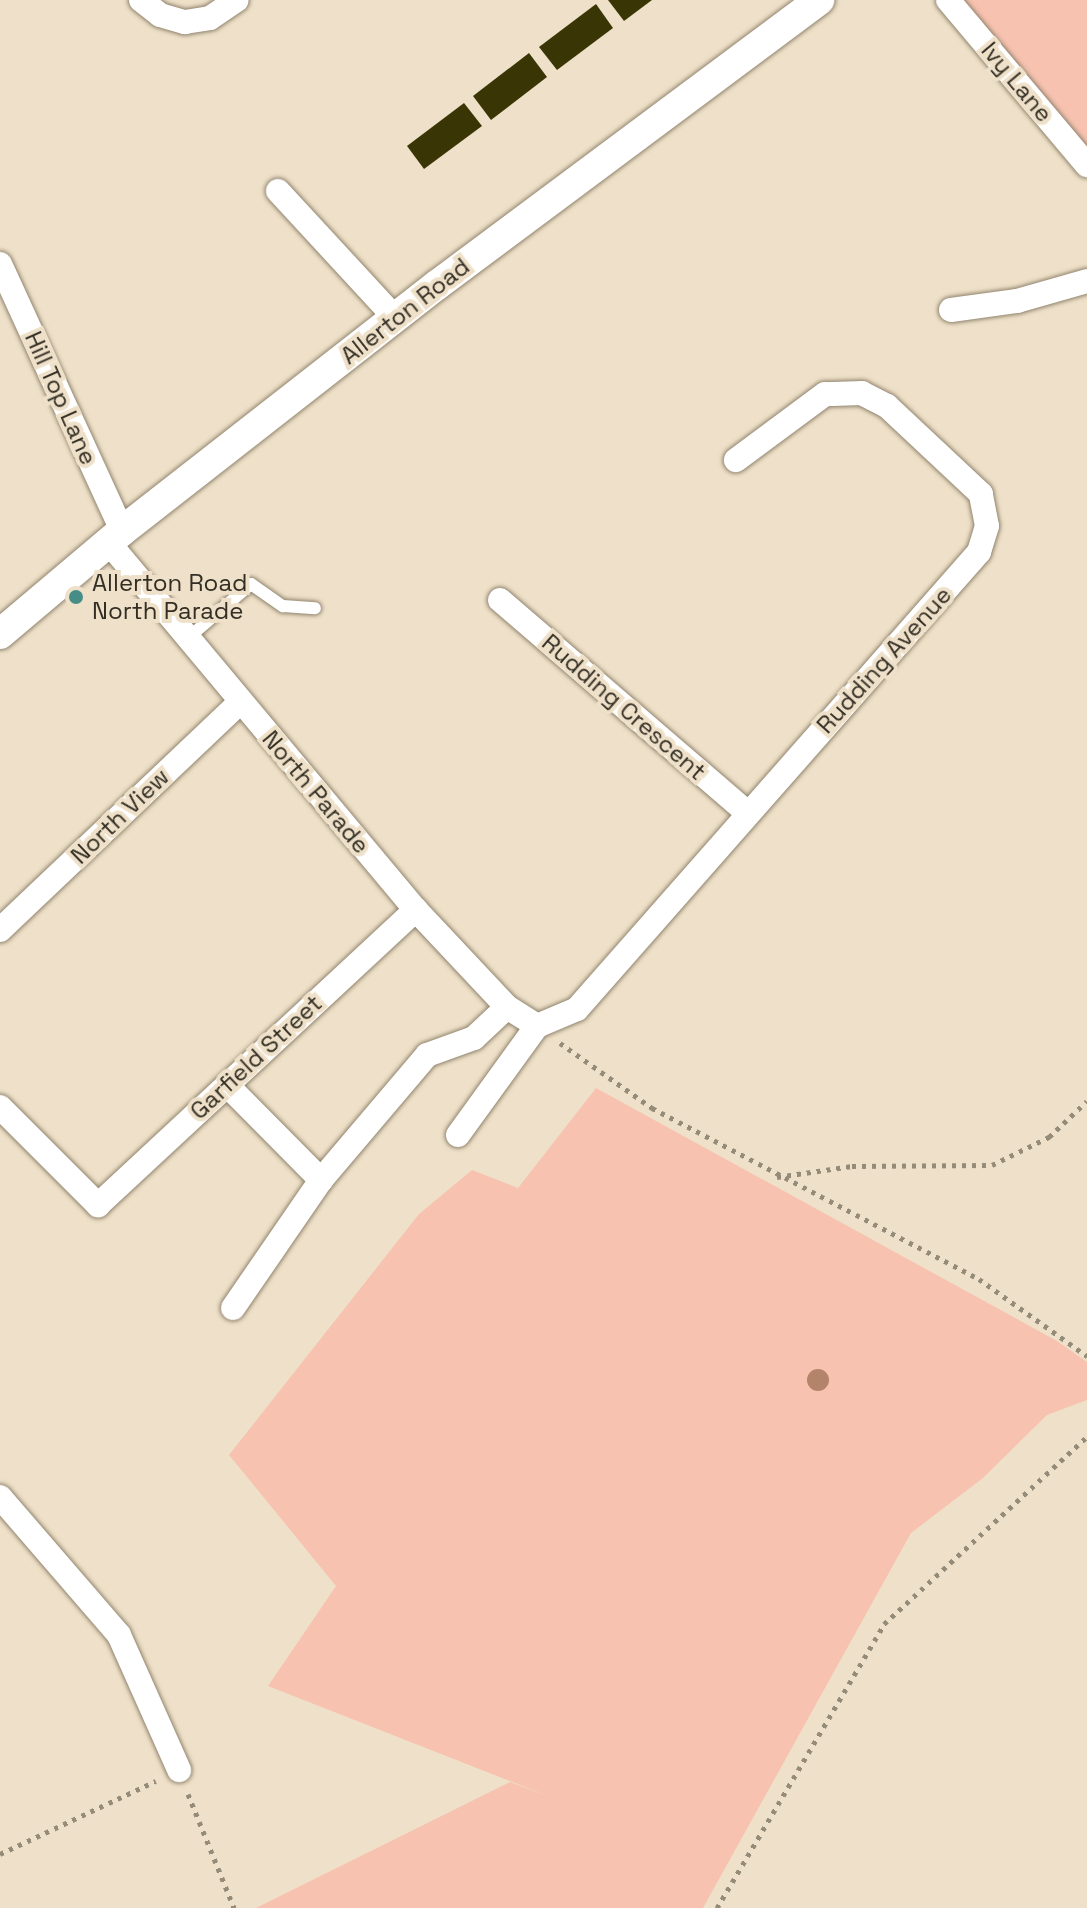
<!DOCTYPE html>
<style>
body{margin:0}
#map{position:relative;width:1087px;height:1908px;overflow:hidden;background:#efe1c9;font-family:"Space Grotesk",sans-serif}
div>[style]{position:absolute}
.green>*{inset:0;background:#f7c2b0}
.building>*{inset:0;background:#3a3504}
.path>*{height:5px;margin-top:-2.5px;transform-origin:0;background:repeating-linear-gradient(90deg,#948b79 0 4px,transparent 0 10px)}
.roads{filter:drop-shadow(0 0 2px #91846e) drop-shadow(0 0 2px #91846e)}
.service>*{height:12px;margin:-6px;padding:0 6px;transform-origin:6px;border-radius:6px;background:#fff}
.minor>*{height:24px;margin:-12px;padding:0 12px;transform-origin:12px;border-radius:12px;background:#fff}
.tertiary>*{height:30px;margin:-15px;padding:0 15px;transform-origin:15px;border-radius:15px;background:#fff}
.trees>*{width:22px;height:22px;margin:-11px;border-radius:50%;background:#b4846a}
.dots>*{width:22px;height:22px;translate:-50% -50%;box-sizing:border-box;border:4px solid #efe1c9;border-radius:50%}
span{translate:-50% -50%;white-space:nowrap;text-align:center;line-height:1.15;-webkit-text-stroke:8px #efe1c9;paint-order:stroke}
.street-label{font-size:24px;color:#332e24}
.poi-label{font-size:24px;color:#332e24}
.left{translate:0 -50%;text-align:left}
</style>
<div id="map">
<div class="green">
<i style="clip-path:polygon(962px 0,1087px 0,1087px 147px)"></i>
<i style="clip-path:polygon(596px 1088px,1057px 1341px,1087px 1362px,1087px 1400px,1047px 1415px,983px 1478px,911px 1533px,703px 1908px,256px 1908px,510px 1782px,553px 1798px,268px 1686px,336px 1586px,229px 1455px,419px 1214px,472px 1170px,518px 1188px)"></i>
</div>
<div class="building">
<i style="clip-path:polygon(608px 0,652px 0,624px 21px)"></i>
<i style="clip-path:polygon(596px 4px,613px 28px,557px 70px,539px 47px)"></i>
<i style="clip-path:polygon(529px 53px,547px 77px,491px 120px,473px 96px)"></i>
<i style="clip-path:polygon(464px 103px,482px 126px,424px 169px,407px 146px)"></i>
</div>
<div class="path">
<i style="left:560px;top:1043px;width:113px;rotate:35.2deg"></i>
<i style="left:652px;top:1108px;width:369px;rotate:27.6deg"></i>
<i style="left:979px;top:1279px;width:133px;rotate:35.5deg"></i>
<i style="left:777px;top:1177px;width:76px;rotate:-8.3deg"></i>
<i style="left:852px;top:1166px;width:140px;rotate:-0.4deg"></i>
<i style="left:992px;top:1165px;width:64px;rotate:-26.2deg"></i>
<i style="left:1049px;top:1137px;width:52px;rotate:-43.5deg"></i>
<i style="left:188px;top:1794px;width:123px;rotate:68deg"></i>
<i style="left:0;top:1854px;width:172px;rotate:-25.1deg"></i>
<i style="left:717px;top:1908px;width:329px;rotate:-59.5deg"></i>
<i style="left:884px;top:1624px;width:276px;rotate:-42.7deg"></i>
</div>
<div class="roads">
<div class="service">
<i style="left:188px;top:638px;width:83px;rotate:-40.6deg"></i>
<i style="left:251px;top:584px;width:39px;rotate:35deg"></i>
<i style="left:283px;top:606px;width:32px;rotate:4deg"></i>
</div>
<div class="minor">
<i style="left:141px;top:0;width:24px;rotate:38deg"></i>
<i style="left:160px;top:15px;width:26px;rotate:16deg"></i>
<i style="left:185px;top:22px;width:25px;rotate:-9deg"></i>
<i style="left:210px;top:18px;width:32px;rotate:-34deg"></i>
<i style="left:948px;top:0;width:216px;rotate:49.9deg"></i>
<i style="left:278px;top:191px;width:173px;rotate:47.3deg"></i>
<i style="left:0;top:264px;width:294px;rotate:65.4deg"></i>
<i style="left:951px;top:310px;width:67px;rotate:-7.8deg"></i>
<i style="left:1017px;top:301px;width:73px;rotate:-15.9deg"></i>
<i style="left:109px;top:543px;width:478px;rotate:50.1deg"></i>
<i style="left:416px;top:910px;width:133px;rotate:46.8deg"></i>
<i style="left:507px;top:1007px;width:36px;rotate:32deg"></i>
<i style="left:500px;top:600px;width:327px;rotate:40.7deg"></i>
<i style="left:0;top:930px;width:331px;rotate:-43.5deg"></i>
<i style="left:537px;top:1026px;width:43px;rotate:-23deg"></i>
<i style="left:577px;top:1009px;width:609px;rotate:-48.66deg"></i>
<i style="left:979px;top:552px;width:27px;rotate:-73deg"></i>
<i style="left:987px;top:526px;width:33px;rotate:-101deg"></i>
<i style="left:981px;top:494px;width:129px;rotate:-136.9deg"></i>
<i style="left:887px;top:406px;width:28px;rotate:-153deg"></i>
<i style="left:862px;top:393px;width:37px;rotate:178deg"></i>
<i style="left:825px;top:394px;width:111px;rotate:143.4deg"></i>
<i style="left:227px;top:1085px;width:134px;rotate:45.3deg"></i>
<i style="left:321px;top:1180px;width:164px;rotate:-49.7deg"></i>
<i style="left:427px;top:1055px;width:50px;rotate:-19.9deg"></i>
<i style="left:474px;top:1038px;width:45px;rotate:-43.2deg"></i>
<i style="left:0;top:1107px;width:139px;rotate:45deg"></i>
<i style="left:98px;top:1205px;width:434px;rotate:-42.9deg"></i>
<i style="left:458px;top:1135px;width:135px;rotate:-54.1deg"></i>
<i style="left:233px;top:1308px;width:155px;rotate:-55.5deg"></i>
<i style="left:0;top:1497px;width:182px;rotate:49.2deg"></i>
<i style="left:119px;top:1635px;width:148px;rotate:66deg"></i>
</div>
<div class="tertiary">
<i style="left:0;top:634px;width:160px;rotate:-40.2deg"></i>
<i style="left:122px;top:531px;width:400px;rotate:-38deg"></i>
<i style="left:437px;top:285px;width:477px;rotate:-36.7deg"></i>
</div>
</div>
<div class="trees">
<i style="left:818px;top:1380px"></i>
</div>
<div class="dots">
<i style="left:76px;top:597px;background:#468d87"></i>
</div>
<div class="street-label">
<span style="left:1017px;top:82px;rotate:50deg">Ivy Lane</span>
<span style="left:405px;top:311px;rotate:-38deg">Allerton Road</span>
<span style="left:61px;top:398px;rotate:66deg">Hill Top Lane</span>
<span style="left:884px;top:660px;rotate:-48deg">Rudding Avenue</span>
<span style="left:624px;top:707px;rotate:41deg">Rudding Crescent</span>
<span style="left:316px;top:792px;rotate:50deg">North Parade</span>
<span style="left:120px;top:816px;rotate:-44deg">North View</span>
<span style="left:256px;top:1057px;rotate:-43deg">Garfield Street</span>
</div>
<div class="poi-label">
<span class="left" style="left:92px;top:597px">Allerton Road<br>North Parade</span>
</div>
</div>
